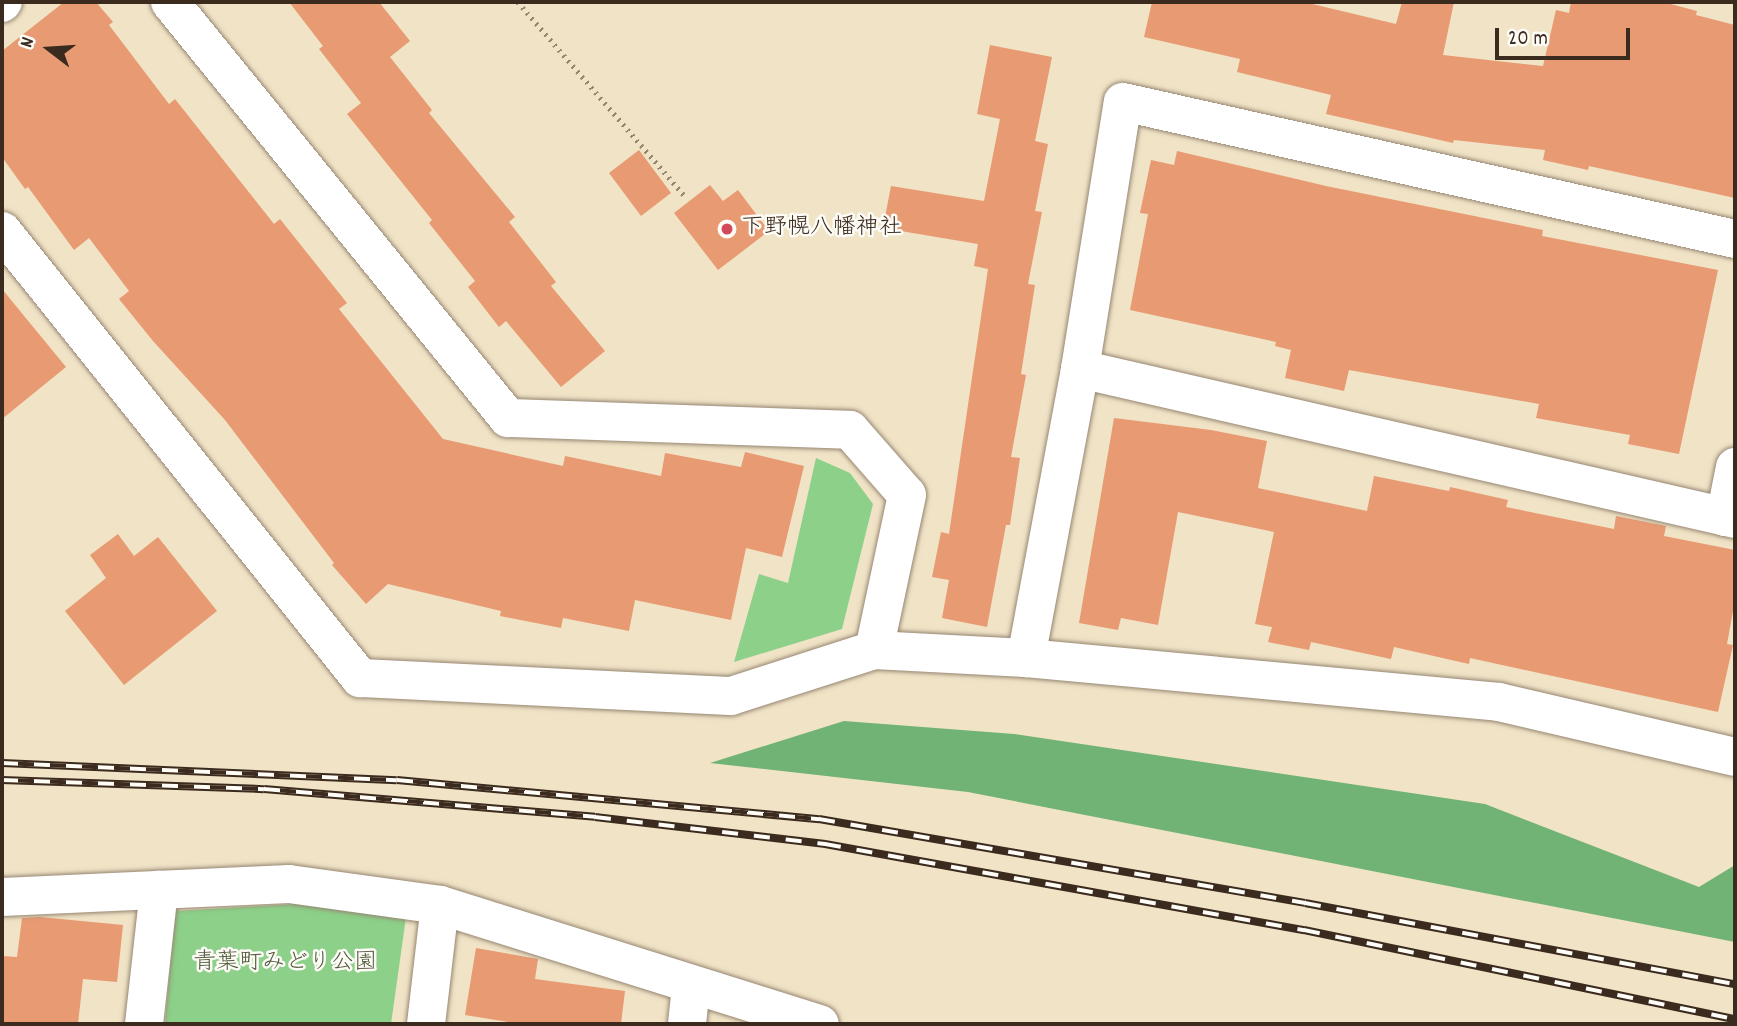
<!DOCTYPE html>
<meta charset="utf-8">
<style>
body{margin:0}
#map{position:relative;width:1737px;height:1026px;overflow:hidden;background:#f0e3c6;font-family:Dekko,"Klee One",sans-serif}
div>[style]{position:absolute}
.green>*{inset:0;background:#8cd089}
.forest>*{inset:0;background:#71b275}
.building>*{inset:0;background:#e89a72}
.path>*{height:4.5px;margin-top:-2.25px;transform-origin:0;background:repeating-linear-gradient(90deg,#968672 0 2px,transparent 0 7px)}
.roads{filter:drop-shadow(0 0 2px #968672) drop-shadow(0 0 2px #968672)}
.minor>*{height:38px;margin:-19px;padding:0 19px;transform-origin:19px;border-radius:19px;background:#fff}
.rail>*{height:8px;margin-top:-4px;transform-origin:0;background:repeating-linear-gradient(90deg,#fdfcf7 0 16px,#3b2a1e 0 32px);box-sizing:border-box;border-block:2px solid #3b2a1e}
.dots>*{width:19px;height:19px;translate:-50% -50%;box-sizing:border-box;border:4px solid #fdfcf7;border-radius:50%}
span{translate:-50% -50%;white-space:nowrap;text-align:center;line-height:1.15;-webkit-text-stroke:5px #fdfcf7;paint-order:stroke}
.poi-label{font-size:23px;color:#3b2a1e}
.left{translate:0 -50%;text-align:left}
.park-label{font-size:23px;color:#535c3e}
.frame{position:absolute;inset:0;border:4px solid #3b2a1e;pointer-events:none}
.north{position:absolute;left:14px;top:14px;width:70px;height:70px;-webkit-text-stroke:5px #fdfcf7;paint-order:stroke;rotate:287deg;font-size:19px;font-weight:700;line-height:28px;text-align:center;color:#3b2a1e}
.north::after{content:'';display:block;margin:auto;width:24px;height:32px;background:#3b2a1e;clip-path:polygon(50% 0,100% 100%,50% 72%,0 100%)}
.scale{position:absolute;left:1495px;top:28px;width:135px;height:32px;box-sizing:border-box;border:4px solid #3b2a1e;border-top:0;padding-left:9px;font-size:21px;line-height:24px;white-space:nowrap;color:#3b2a1e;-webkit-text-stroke:5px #fdfcf7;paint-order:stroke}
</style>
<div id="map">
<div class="green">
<i style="clip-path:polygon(816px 458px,850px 473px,873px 504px,842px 629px,734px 662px,759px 574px,788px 583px)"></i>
<i style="clip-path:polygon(296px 904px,406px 917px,391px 1024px,165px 1024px,175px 911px)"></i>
</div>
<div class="forest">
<i style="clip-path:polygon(844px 721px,1014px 734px,1485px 804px,1699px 887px,1735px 865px,1735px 942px,968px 792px,710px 763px)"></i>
</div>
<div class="building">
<i style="clip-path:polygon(64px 2px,96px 2px,113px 22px,109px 25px,169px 104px,175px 99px,274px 224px,280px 219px,347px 303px,339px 309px,443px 439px,563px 466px,565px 456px,661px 476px,665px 453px,741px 467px,745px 452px,804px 466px,782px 557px,746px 548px,731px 620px,635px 600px,629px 631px,563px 618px,561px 628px,500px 616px,501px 611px,388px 584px,366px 604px,332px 565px,334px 563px,225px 420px,153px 341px,119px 299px,129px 291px,89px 238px,74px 250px,28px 187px,25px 189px,2px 157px,2px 51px)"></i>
<i style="clip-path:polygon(289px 2px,379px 2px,410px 41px,390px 57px,432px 110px,429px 113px,515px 217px,509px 222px,556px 282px,551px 286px,605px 351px,561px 387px,506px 321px,499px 327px,468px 287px,475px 281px,429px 223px,432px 220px,347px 114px,361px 103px,319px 49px,323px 46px)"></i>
<i style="clip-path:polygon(1152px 2px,1304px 2px,1396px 24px,1402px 2px,1454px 2px,1443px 55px,1543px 66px,1556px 10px,1569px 13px,1571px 2px,1663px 2px,1697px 11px,1696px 15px,1735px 25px,1735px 198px,1589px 166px,1588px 170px,1543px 160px,1545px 150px,1454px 140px,1453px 143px,1326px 114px,1331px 95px,1237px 72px,1240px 59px,1144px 37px)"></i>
<i style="clip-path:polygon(990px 45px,1052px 57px,1035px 141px,1048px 144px,1035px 211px,1042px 212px,1028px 284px,1035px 285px,1021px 374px,1026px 375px,1011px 457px,1020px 458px,1010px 525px,1006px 525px,987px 627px,942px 618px,949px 580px,932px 577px,941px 532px,949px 534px,988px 269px,974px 266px,978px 244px,883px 228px,891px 186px,984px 201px,1000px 119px,977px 114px)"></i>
<i style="clip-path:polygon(639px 150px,671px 193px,641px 216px,609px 173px)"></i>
<i style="clip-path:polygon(1177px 151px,1326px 186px,1543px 230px,1542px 236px,1718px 270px,1679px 454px,1628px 444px,1630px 435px,1536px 418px,1539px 404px,1349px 370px,1344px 391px,1285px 378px,1291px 350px,1275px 346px,1276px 342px,1130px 310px,1148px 214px,1140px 213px,1151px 160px,1174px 165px)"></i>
<i style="clip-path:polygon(710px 185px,723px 201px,738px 190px,769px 231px,718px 270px,674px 213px)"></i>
<i style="clip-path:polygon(2px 289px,66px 367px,2px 419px)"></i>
<i style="clip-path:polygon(1114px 418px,1211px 430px,1267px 441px,1258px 488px,1367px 511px,1374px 476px,1449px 491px,1450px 487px,1508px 500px,1506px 507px,1614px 529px,1616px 516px,1666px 526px,1664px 536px,1735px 550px,1735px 600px,1727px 644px,1733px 645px,1718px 712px,1470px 658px,1469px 664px,1394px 647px,1391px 659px,1311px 642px,1309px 650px,1268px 642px,1272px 627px,1255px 624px,1274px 532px,1178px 512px,1158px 625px,1121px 618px,1118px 630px,1079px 623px)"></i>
<i style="clip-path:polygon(118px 534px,134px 556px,158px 537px,217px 611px,124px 685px,65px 611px,106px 578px,90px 555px)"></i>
<i style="clip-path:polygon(40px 917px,123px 925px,117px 982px,83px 979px,78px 1024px,2px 1024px,2px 956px,17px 957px,22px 918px)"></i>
<i style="clip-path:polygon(476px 948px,538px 959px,535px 979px,625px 991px,621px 1024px,521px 1024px,465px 1015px)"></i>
</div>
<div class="path">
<i style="left:518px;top:2px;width:256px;rotate:49.3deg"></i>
</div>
<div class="roads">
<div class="minor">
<i style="left:170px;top:2px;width:536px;rotate:50.91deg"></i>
<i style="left:508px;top:418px;width:342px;rotate:2deg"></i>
<i style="left:850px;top:430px;width:86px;rotate:48.8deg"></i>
<i style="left:907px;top:495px;width:158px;rotate:102deg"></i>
<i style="left:2px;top:3px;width:1px;rotate:-45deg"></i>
<i style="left:2px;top:231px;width:573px;rotate:51.31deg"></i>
<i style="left:360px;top:678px;width:371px;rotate:2.8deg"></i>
<i style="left:731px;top:696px;width:150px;rotate:-17.8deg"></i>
<i style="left:874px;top:650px;width:152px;rotate:3deg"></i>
<i style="left:1026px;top:658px;width:475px;rotate:5.3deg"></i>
<i style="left:1499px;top:702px;width:242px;rotate:13.1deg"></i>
<i style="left:1080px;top:369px;width:672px;rotate:12.9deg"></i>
<i style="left:1725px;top:517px;width:51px;rotate:-78.7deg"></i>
<i style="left:1026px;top:658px;width:294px;rotate:-79.4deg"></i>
<i style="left:1080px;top:369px;width:270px;rotate:-80.9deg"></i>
<i style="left:1123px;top:102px;width:627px;rotate:12.62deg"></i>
<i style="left:2px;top:897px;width:287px;rotate:-2.6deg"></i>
<i style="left:289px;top:884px;width:152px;rotate:7.9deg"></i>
<i style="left:440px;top:905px;width:398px;rotate:17.4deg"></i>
<i style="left:144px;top:1024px;width:135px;rotate:-83.6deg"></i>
<i style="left:426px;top:1024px;width:120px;rotate:-83.3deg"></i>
<i style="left:687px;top:1024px;width:39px;rotate:-84deg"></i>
</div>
</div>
<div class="rail">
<i style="left:2px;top:763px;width:395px;rotate:2.5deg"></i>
<i style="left:397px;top:780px;width:424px;rotate:5.3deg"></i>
<i style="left:819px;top:819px;width:493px;rotate:9.8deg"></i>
<i style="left:1305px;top:903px;width:438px;rotate:10.7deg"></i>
<i style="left:2px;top:780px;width:262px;rotate:2deg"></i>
<i style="left:264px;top:789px;width:332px;rotate:4.8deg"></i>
<i style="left:595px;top:817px;width:232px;rotate:6.7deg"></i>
<i style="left:825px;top:844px;width:487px;rotate:10.2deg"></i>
<i style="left:1304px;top:930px;width:440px;rotate:11.7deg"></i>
</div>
<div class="dots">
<i style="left:727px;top:229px;background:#d1495b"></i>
</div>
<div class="poi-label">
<span class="left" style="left:741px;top:229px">下野幌八幡神社</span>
</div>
<div class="park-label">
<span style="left:285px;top:964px">青葉町みどり公園</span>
</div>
<div class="frame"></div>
<div class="north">N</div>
<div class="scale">20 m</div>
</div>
